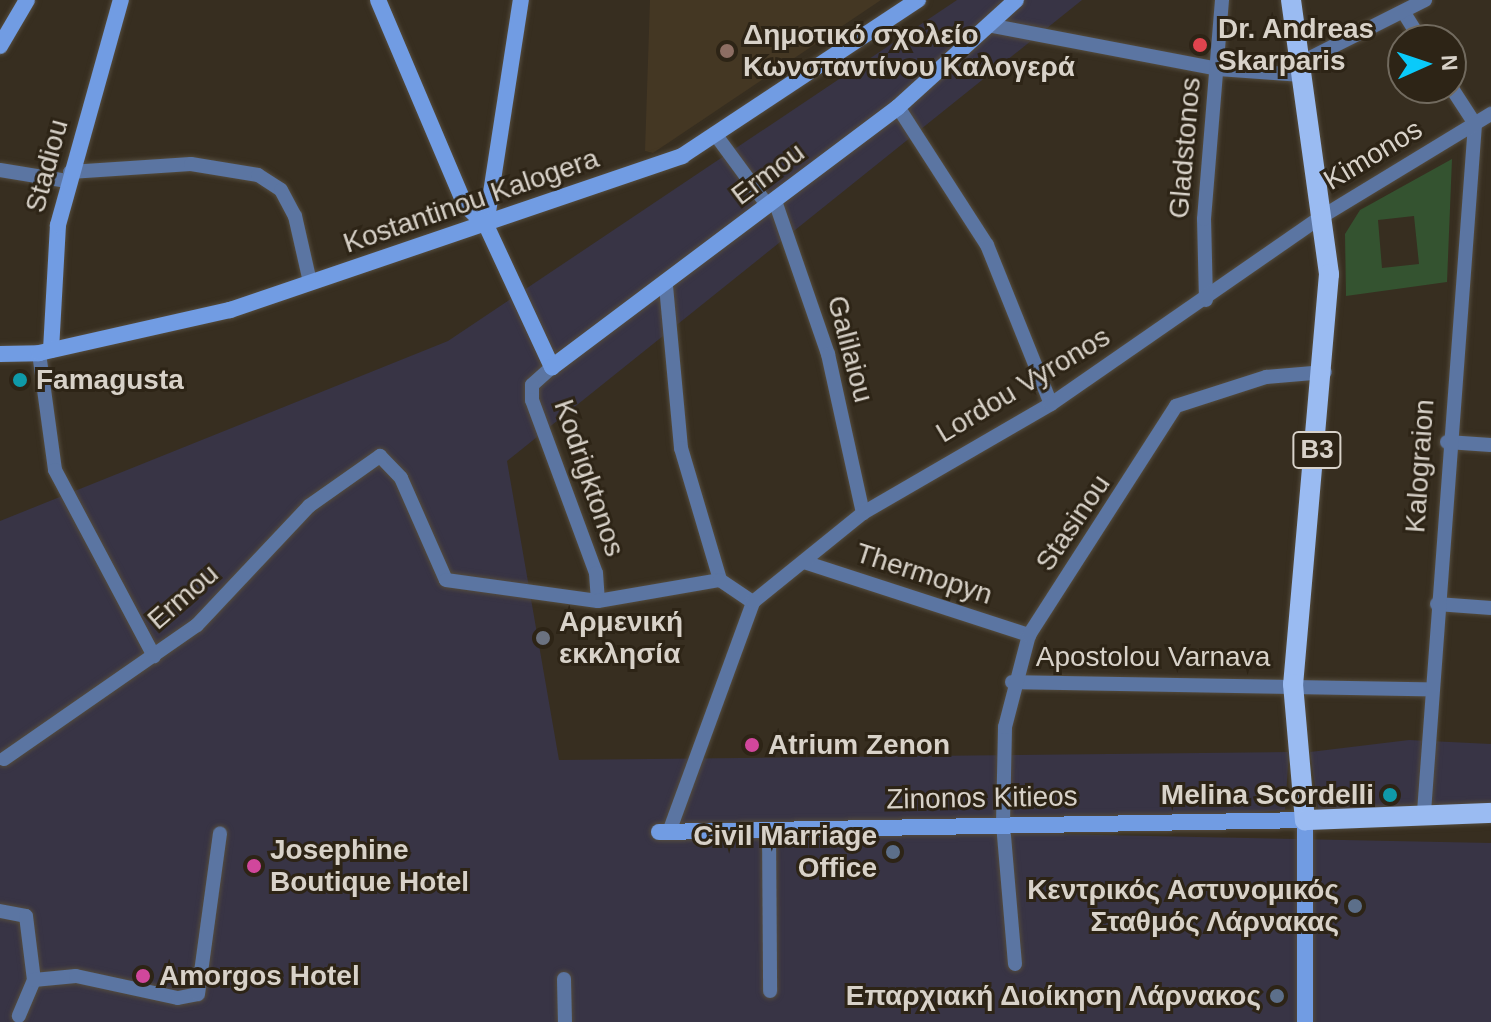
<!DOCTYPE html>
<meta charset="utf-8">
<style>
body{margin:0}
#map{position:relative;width:1491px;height:1022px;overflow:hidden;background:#372e20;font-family:Helvetica,sans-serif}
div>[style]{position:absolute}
.commercial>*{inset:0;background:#383445}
.built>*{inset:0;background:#443723}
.green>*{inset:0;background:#345330}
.roads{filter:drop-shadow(0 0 2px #544c3e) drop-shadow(0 0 2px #544c3e)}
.street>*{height:14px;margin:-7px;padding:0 7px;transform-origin:7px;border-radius:7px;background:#5b75a2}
.secondary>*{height:16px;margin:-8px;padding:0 8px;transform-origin:8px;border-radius:8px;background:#719ce3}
.primary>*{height:20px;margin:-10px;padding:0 10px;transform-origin:10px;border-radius:10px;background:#9abbf2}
.dots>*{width:22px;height:22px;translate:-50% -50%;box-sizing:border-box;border:4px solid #2d2416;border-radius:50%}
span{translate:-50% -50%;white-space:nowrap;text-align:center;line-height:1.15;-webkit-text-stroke:6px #2d2416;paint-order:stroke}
.shield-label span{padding:2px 6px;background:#2d2416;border:2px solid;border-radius:6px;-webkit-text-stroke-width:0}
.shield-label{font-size:26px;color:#d8d2c9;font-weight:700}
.poi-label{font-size:28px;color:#d8d2c9;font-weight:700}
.left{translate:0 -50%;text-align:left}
.right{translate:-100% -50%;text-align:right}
.street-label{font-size:28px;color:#d8d2c9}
.north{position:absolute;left:1387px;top:24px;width:80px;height:80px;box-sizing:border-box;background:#2d2416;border:2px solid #716a5e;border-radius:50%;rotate:87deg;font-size:22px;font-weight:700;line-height:32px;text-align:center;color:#d8d2c9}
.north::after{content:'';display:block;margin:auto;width:28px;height:36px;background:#0acafa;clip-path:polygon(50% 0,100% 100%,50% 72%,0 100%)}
</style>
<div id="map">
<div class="commercial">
<i style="clip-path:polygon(957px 0,1082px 0,507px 461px,559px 760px,1289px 752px,1285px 810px,1005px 833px,1491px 843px,1491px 1022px,0 1022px,0 521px,448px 341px)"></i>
<i style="clip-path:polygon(1409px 740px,1491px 744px,1491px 813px,1319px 814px,1310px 752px)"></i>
</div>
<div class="built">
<i style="clip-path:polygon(650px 0,881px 0,653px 153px,645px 151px)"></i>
</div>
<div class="green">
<i style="clip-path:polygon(evenodd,1452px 159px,1447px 282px,1346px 296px,1345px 234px,1360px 210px,1452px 159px,1414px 216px,1419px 264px,1382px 268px,1378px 220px,1414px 216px)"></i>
</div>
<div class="roads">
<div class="street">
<i style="left:1404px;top:13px;width:32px;rotate:58deg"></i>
<i style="left:988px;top:25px;width:234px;rotate:10.8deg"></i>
<i style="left:1218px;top:69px;width:84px;rotate:4.1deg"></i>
<i style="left:1300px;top:63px;width:140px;rotate:-26.7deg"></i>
<i style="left:898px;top:107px;width:164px;rotate:57.2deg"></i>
<i style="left:987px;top:245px;width:171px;rotate:68.1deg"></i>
<i style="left:718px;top:138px;width:84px;rotate:53.7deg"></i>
<i style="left:0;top:170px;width:68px;rotate:9.3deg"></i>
<i style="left:70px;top:172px;width:121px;rotate:-3.8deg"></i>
<i style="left:191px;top:164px;width:68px;rotate:9.3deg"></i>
<i style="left:258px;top:175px;width:27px;rotate:33deg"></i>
<i style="left:281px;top:190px;width:30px;rotate:62deg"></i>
<i style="left:295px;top:216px;width:68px;rotate:77.2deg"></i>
<i style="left:775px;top:201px;width:162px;rotate:70.9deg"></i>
<i style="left:828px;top:354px;width:163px;rotate:77.6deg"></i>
<i style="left:666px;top:286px;width:163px;rotate:84.7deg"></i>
<i style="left:681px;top:448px;width:138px;rotate:73.5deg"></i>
<i style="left:1206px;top:300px;width:81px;rotate:-91.4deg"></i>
<i style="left:1204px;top:219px;width:220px;rotate:-85.3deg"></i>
<i style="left:39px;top:353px;width:118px;rotate:82.2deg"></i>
<i style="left:55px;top:470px;width:211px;rotate:62deg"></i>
<i style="left:552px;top:367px;width:27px;rotate:138deg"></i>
<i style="left:532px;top:385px;width:15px;rotate:90deg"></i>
<i style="left:532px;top:400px;width:184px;rotate:69.7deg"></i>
<i style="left:596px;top:573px;width:28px;rotate:86deg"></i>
<i style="left:1447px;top:442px;width:44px;rotate:3.9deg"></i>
<i style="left:804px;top:562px;width:237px;rotate:18deg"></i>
<i style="left:1437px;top:604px;width:54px;rotate:4.2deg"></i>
<i style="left:1012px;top:682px;width:417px;rotate:1deg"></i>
<i style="left:4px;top:759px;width:235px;rotate:-34.8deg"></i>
<i style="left:197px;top:625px;width:163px;rotate:-46.7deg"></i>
<i style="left:309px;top:506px;width:87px;rotate:-35.2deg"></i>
<i style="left:380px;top:456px;width:30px;rotate:46deg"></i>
<i style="left:401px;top:478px;width:111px;rotate:66.2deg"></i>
<i style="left:446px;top:580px;width:153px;rotate:7.9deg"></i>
<i style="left:598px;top:601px;width:124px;rotate:-9.8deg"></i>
<i style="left:720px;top:580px;width:40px;rotate:34deg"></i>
<i style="left:1424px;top:812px;width:690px;rotate:-85.76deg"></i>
<i style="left:1475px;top:124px;width:44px;rotate:-123deg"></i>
<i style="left:769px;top:829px;width:162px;rotate:89.6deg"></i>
<i style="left:669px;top:832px;width:245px;rotate:-69.9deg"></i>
<i style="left:753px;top:602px;width:141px;rotate:-39deg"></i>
<i style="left:863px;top:513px;width:217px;rotate:-30.1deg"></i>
<i style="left:1051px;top:404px;width:331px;rotate:-34.7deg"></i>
<i style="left:1323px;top:216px;width:197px;rotate:-31.3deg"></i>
<i style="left:0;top:911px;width:26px;rotate:11deg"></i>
<i style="left:26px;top:916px;width:64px;rotate:82.9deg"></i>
<i style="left:34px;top:980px;width:39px;rotate:113deg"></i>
<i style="left:1015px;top:964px;width:142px;rotate:-94.9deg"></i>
<i style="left:1003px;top:823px;width:96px;rotate:-88.8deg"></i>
<i style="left:1005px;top:727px;width:95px;rotate:-75.4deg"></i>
<i style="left:1029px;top:635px;width:272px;rotate:-57.3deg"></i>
<i style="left:1176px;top:406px;width:95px;rotate:-17.9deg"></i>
<i style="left:1266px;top:377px;width:59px;rotate:-4.8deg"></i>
<i style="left:564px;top:979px;width:43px;rotate:88.7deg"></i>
<i style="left:34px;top:980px;width:42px;rotate:-5.4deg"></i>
<i style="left:76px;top:976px;width:104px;rotate:12.2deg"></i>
<i style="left:178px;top:998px;width:20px;rotate:-11deg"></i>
<i style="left:198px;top:994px;width:162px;rotate:-82.2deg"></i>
</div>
<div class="secondary">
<i style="left:378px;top:0;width:223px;rotate:67deg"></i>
<i style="left:465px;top:205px;width:29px;rotate:44deg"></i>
<i style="left:0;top:46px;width:53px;rotate:-59.6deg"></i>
<i style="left:486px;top:225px;width:157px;rotate:65.1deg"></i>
<i style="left:552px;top:367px;width:433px;rotate:-36.9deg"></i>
<i style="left:898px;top:107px;width:159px;rotate:-42.2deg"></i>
<i style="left:486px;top:225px;width:228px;rotate:-81.2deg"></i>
<i style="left:51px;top:350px;width:125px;rotate:-86.8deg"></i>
<i style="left:58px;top:225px;width:234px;rotate:-74.4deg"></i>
<i style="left:0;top:354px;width:39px;rotate:-1deg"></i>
<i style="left:39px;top:353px;width:196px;rotate:-12.7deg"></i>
<i style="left:230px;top:310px;width:478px;rotate:-18.8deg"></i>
<i style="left:682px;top:156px;width:283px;rotate:-33.5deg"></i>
<i style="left:659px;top:832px;width:646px;rotate:-1.06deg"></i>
<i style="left:1305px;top:820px;width:202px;rotate:90deg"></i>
</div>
<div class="primary">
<i style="left:1291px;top:0;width:277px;rotate:82.1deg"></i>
<i style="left:1329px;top:274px;width:412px;rotate:95deg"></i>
<i style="left:1293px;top:684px;width:137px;rotate:85deg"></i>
<i style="left:1305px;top:820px;width:186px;rotate:-2.2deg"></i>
</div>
</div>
<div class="dots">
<i style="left:1200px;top:45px;background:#e0444e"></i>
<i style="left:727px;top:51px;background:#8d6e63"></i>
<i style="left:20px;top:380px;background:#0f9aa8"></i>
<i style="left:543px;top:638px;background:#6b7280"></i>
<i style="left:752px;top:745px;background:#d1479c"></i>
<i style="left:1390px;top:795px;background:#0f9aa8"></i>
<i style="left:893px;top:852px;background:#5c6f8a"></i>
<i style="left:254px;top:866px;background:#d1479c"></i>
<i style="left:1355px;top:906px;background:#5c6f8a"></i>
<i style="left:143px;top:976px;background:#d1479c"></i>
<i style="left:1277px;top:996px;background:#5c6f8a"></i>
</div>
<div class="shield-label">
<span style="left:1317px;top:450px">B3</span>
</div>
<div class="poi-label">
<span class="left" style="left:1218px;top:45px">Dr. Andreas<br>Skarparis</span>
<span class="left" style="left:743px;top:51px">Δημοτικό σχολείο<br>Κωνσταντίνου Καλογερά</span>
<span class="left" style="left:36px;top:380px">Famagusta</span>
<span class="left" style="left:559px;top:638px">Αρμενική<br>εκκλησία</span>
<span class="left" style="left:768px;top:745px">Atrium Zenon</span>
<span class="right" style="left:1374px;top:795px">Melina Scordelli</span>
<span class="right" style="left:877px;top:852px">Civil Marriage<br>Office</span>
<span class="left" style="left:270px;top:866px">Josephine<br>Boutique Hotel</span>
<span class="right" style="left:1339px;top:906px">Κεντρικός Αστυνομικός<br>Σταθμός Λάρνακας</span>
<span class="left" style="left:159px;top:976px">Amorgos Hotel</span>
<span class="right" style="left:1261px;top:996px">Επαρχιακή Διοίκηση Λάρνακος</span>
</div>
<div class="street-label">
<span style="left:1185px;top:148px;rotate:-85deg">Gladstonos</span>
<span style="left:1373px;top:155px;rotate:-31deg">Kimonos</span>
<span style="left:47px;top:166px;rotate:-75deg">Stadiou</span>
<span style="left:768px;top:174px;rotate:-37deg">Ermou</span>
<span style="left:471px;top:201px;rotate:-19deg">Kostantinou Kalogera</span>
<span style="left:850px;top:349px;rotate:75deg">Galilaiou</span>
<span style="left:1023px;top:385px;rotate:-31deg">Lordou Vyronos</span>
<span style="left:1420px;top:466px;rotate:-86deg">Kalograion</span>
<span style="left:589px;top:478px;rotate:71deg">Kodrigktonos</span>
<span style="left:1073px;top:523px;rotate:-56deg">Stasinou</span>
<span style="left:924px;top:574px;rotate:18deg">Thermopyn</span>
<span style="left:183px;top:597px;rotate:-41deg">Ermou</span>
<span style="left:1153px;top:657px">Apostolou Varnava</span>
<span style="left:982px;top:798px;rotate:-1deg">Zinonos Kitieos</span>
</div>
<div class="north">N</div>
</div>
